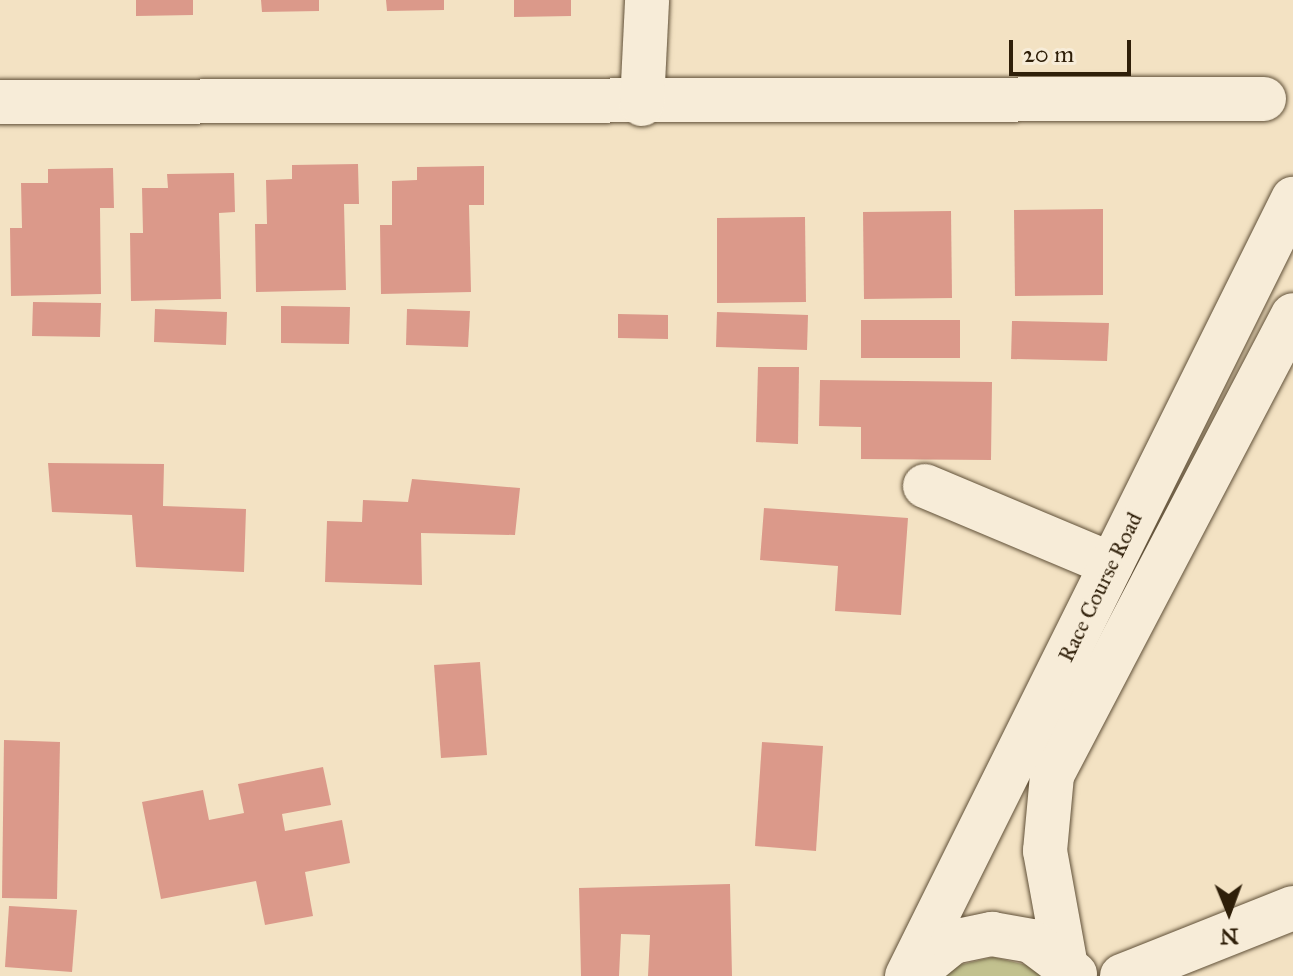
<!DOCTYPE html>
<style>
body{margin:0}
#map{position:relative;width:1293px;height:976px;overflow:hidden;background:#f3e2c3;font-family:"IM FELL Great Primer",serif}
div>[style]{position:absolute}
.green>*{inset:0;background:#c2c18f}
.building>*{inset:0;background:#db998a}
.roads{filter:drop-shadow(0 0 2px #605038) drop-shadow(0 0 2px #605038)}
.minor>*{height:44px;margin:-22px;padding:0 22px;transform-origin:22px;border-radius:22px;background:#f7ecd8}
span{translate:-50% -50%;white-space:nowrap;text-align:center;line-height:1.15;-webkit-text-stroke:6px #f7ecd8;paint-order:stroke}
.street-label{font-size:22px;color:#2f1f09}
.north{position:absolute;left:1189px;top:872px;width:80px;height:80px;-webkit-text-stroke:6px #f7ecd8;paint-order:stroke;rotate:179deg;font-size:22px;font-weight:700;line-height:32px;text-align:center;color:#2f1f09}
.north::after{content:'';display:block;margin:auto;width:28px;height:36px;background:#2f1f09;clip-path:polygon(50% 0,100% 100%,50% 72%,0 100%)}
.scale{position:absolute;left:1009px;top:40px;width:122px;height:36px;box-sizing:border-box;border:4px solid #2f1f09;border-top:0;padding-left:10px;font-size:24px;line-height:28px;white-space:nowrap;color:#2f1f09;-webkit-text-stroke:6px #f7ecd8;paint-order:stroke}
</style>
<div id="map">
<div class="green">
<i style="clip-path:polygon(993px 957px,1031px 966px,1043px 976px,944px 976px,955px 966px)"></i>
</div>
<div class="building">
<i style="clip-path:polygon(136px 0,193px 0,193px 15px,136px 16px)"></i>
<i style="clip-path:polygon(261px 0,319px 0,319px 11px,262px 12px)"></i>
<i style="clip-path:polygon(386px 0,444px 0,444px 10px,387px 11px)"></i>
<i style="clip-path:polygon(514px 0,571px 0,571px 16px,514px 17px)"></i>
<i style="clip-path:polygon(358px 164px,359px 204px,344px 204px,346px 290px,256px 292px,255px 224px,267px 224px,266px 180px,292px 179px,292px 165px)"></i>
<i style="clip-path:polygon(484px 166px,484px 205px,469px 205px,471px 292px,381px 294px,380px 225px,392px 225px,392px 181px,417px 180px,417px 167px)"></i>
<i style="clip-path:polygon(113px 168px,114px 208px,100px 208px,101px 294px,11px 296px,10px 228px,22px 228px,21px 183px,48px 183px,48px 169px)"></i>
<i style="clip-path:polygon(234px 173px,235px 212px,219px 213px,221px 299px,131px 301px,130px 233px,143px 233px,142px 188px,168px 188px,167px 174px)"></i>
<i style="clip-path:polygon(1103px 209px,1103px 295px,1015px 296px,1014px 210px)"></i>
<i style="clip-path:polygon(951px 211px,952px 298px,864px 299px,863px 212px)"></i>
<i style="clip-path:polygon(805px 217px,806px 302px,717px 303px,717px 218px)"></i>
<i style="clip-path:polygon(33px 302px,101px 303px,100px 337px,32px 336px)"></i>
<i style="clip-path:polygon(281px 306px,350px 307px,349px 344px,281px 343px)"></i>
<i style="clip-path:polygon(155px 309px,227px 312px,226px 345px,154px 342px)"></i>
<i style="clip-path:polygon(407px 309px,470px 311px,468px 347px,406px 345px)"></i>
<i style="clip-path:polygon(717px 312px,808px 315px,807px 350px,716px 347px)"></i>
<i style="clip-path:polygon(618px 314px,668px 315px,668px 339px,618px 338px)"></i>
<i style="clip-path:polygon(861px 320px,960px 320px,960px 358px,861px 358px)"></i>
<i style="clip-path:polygon(1012px 321px,1109px 323px,1107px 361px,1011px 359px)"></i>
<i style="clip-path:polygon(758px 367px,799px 367px,798px 444px,756px 442px)"></i>
<i style="clip-path:polygon(820px 380px,992px 382px,991px 460px,861px 459px,861px 427px,819px 426px)"></i>
<i style="clip-path:polygon(48px 463px,164px 464px,163px 506px,246px 509px,244px 572px,136px 567px,132px 515px,52px 512px)"></i>
<i style="clip-path:polygon(412px 479px,520px 488px,515px 535px,421px 533px,422px 585px,325px 582px,327px 521px,362px 522px,363px 500px,408px 502px)"></i>
<i style="clip-path:polygon(764px 508px,908px 518px,901px 615px,835px 611px,838px 566px,760px 560px)"></i>
<i style="clip-path:polygon(480px 662px,487px 755px,441px 758px,434px 665px)"></i>
<i style="clip-path:polygon(4px 740px,60px 742px,57px 899px,2px 898px)"></i>
<i style="clip-path:polygon(762px 742px,823px 746px,816px 851px,755px 846px)"></i>
<i style="clip-path:polygon(323px 767px,331px 805px,282px 814px,285px 831px,342px 820px,350px 863px,305px 872px,313px 916px,265px 925px,256px 881px,161px 899px,142px 802px,203px 790px,209px 820px,244px 813px,238px 784px)"></i>
<i style="clip-path:polygon(730px 884px,732px 976px,648px 976px,650px 935px,621px 934px,619px 976px,581px 976px,579px 888px)"></i>
<i style="clip-path:polygon(9px 906px,77px 910px,72px 972px,5px 967px)"></i>
</div>
<div class="roads">
<div class="minor">
<i style="left:0;top:102px;width:1264px;rotate:-0.14deg"></i>
<i style="left:642px;top:104px;width:104px;rotate:-87.2deg"></i>
<i style="left:925px;top:486px;width:202px;rotate:22.8deg"></i>
<i style="left:1065px;top:961px;width:112px;rotate:-100.3deg"></i>
<i style="left:1045px;top:851px;width:76px;rotate:-84.7deg"></i>
<i style="left:1052px;top:775px;width:519px;rotate:-62.35deg"></i>
<i style="left:907px;top:976px;width:868px;rotate:-63.58deg"></i>
<i style="left:911px;top:976px;width:54px;rotate:-39deg"></i>
<i style="left:953px;top:942px;width:40px;rotate:-12deg"></i>
<i style="left:992px;top:934px;width:40px;rotate:10deg"></i>
<i style="left:1031px;top:941px;width:55px;rotate:36.9deg"></i>
<i style="left:1122px;top:976px;width:184px;rotate:-21.7deg"></i>
</div>
</div>
<div class="street-label">
<span style="left:1100px;top:587px;rotate:-64deg">Race Course Road</span>
</div>
<div class="north">N</div>
<div class="scale">20 m</div>
</div>
